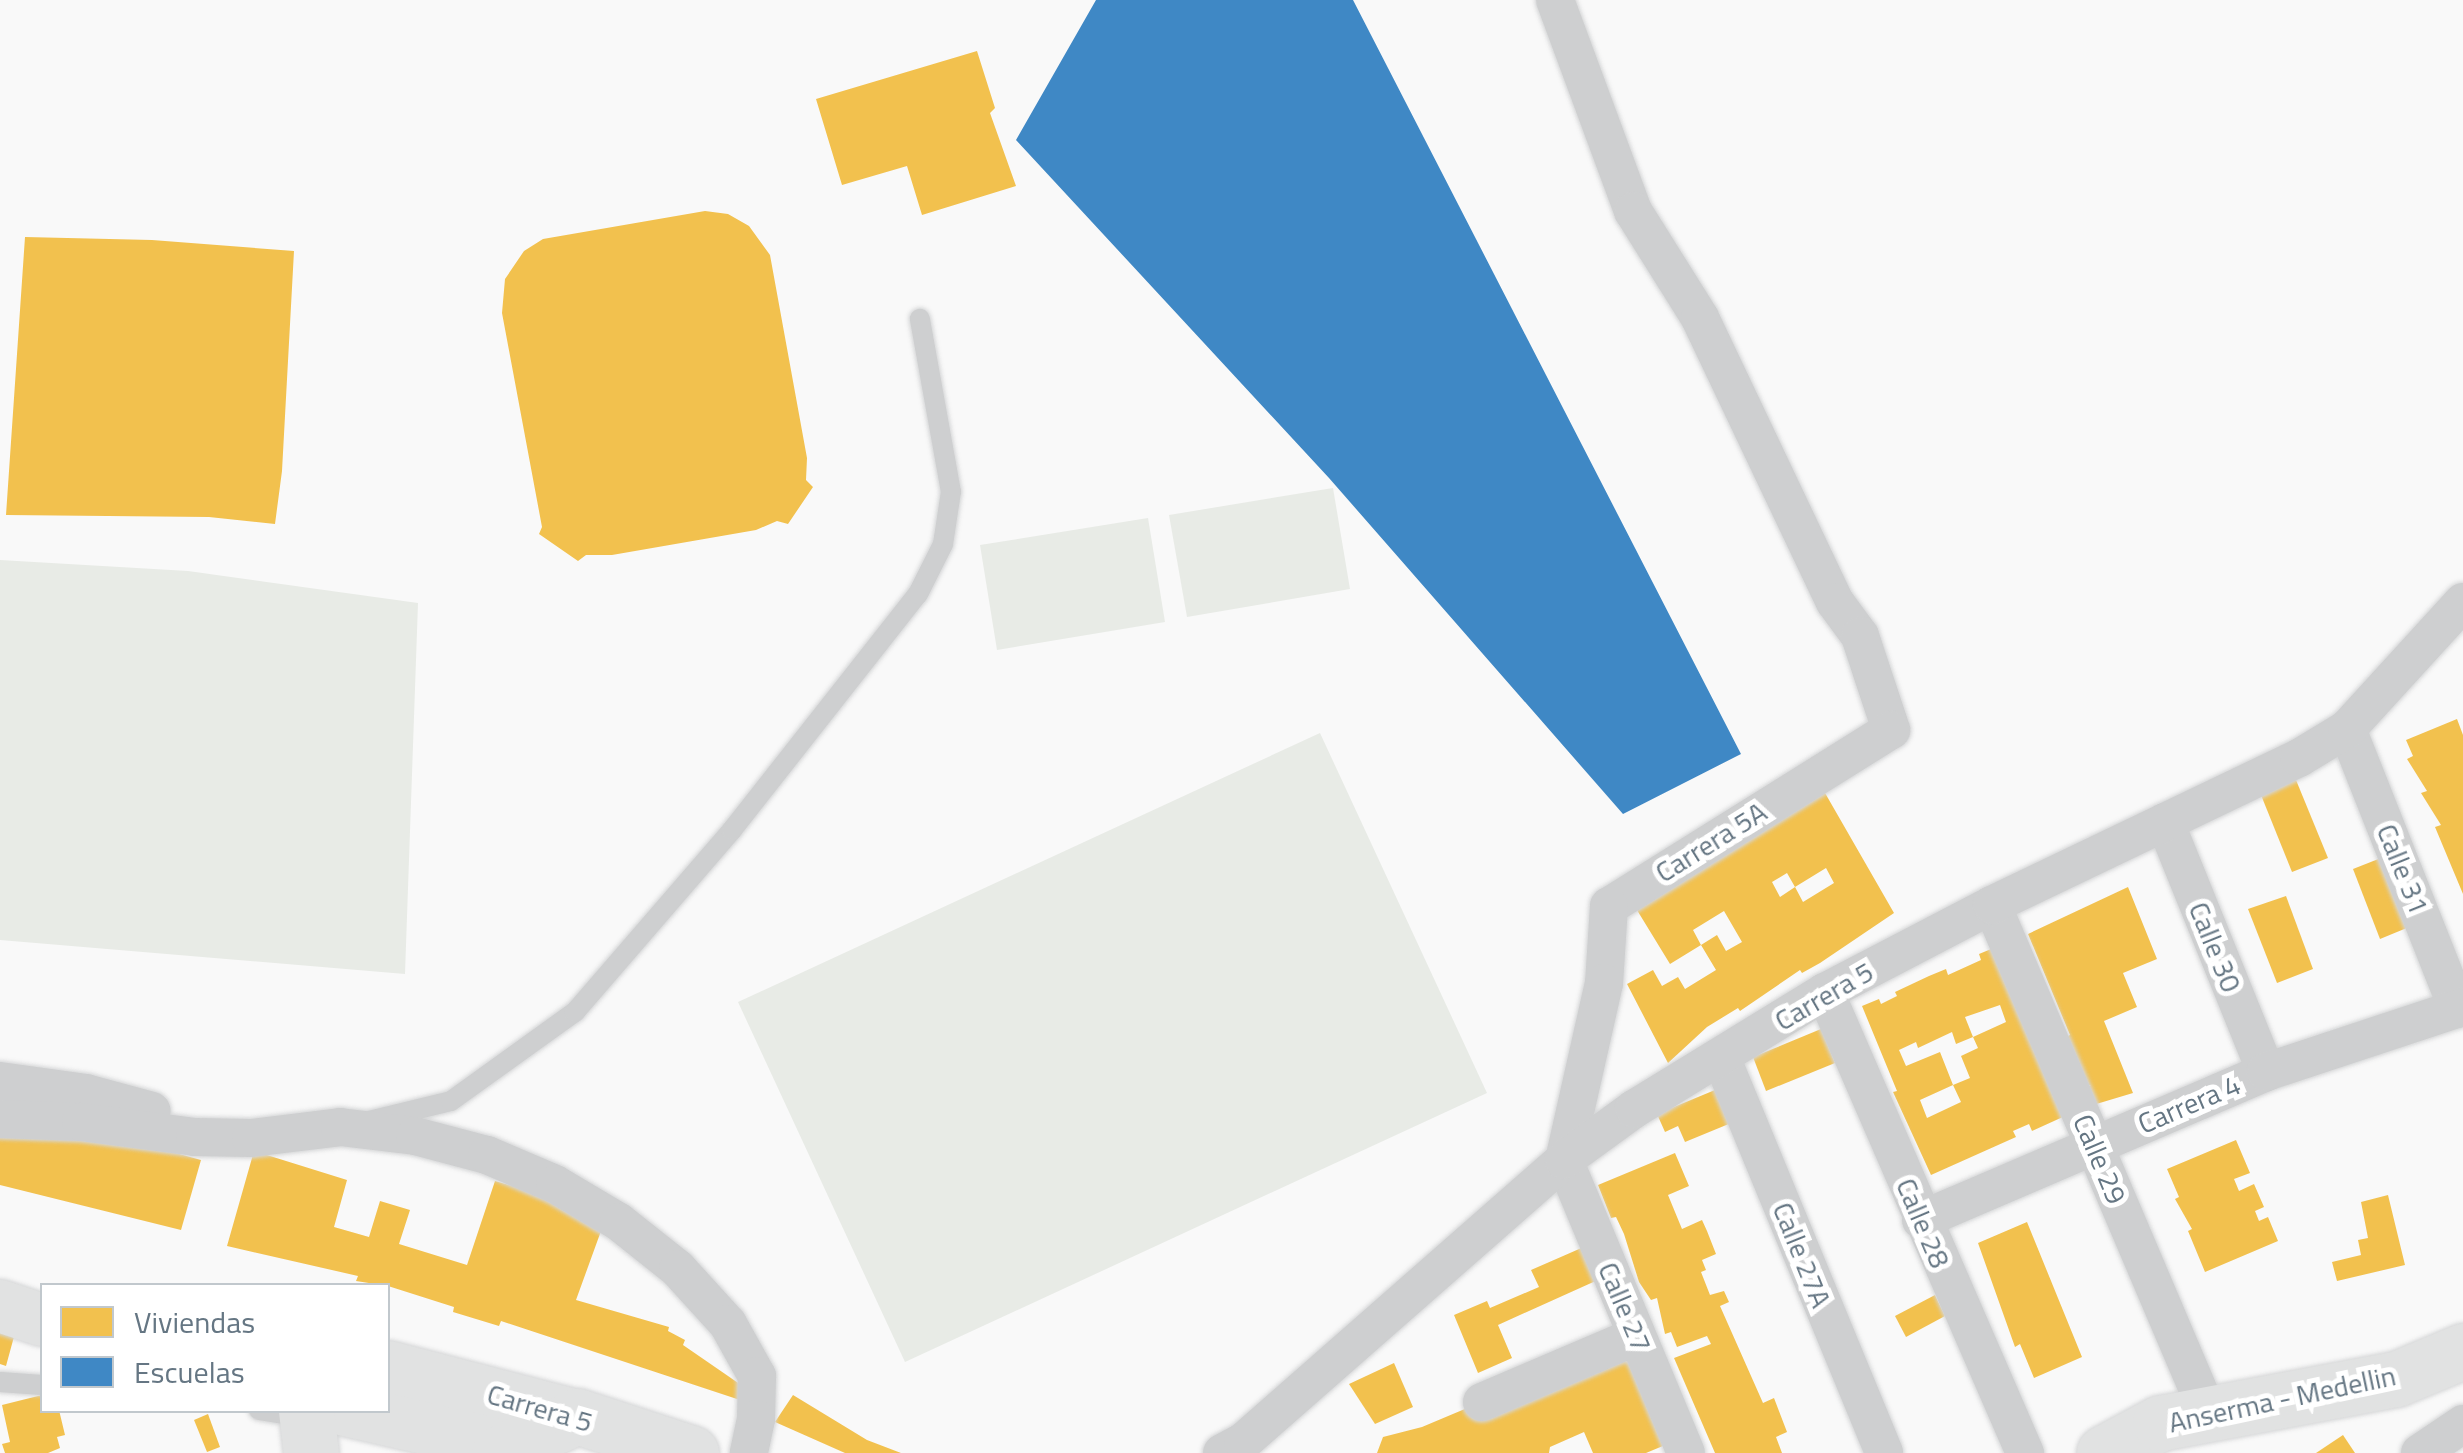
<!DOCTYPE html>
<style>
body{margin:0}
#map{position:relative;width:2463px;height:1453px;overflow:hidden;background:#f9f9f9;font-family:"Titillium Web",sans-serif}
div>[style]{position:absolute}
.green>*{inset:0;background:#e8ebe6}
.homes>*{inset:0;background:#f2c14e}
.schools>*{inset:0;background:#3f88c5}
.roads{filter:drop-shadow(0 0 2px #d5d6d7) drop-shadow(0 0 2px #d5d6d7)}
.lane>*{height:20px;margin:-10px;padding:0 10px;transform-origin:10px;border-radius:10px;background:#cecfd0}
.street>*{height:38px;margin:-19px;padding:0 19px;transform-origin:19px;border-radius:19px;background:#cecfd0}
.secondary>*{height:52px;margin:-26px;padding:0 26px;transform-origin:26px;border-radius:26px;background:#e1e2e2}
.primary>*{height:55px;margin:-27.5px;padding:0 27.5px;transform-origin:27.5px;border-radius:27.5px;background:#e1e2e2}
span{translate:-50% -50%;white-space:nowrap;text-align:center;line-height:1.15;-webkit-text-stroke:10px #fff;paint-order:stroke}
.street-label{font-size:28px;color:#657683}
.legend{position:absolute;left:40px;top:1283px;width:350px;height:130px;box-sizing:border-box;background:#fff;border:2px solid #c1c8cd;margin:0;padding:12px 18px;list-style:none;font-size:30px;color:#657683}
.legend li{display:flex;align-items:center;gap:20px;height:50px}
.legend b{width:50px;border:2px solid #c1c8cd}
</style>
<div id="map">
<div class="green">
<i style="clip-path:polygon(1333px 488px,1350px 589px,1187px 617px,1169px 515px)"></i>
<i style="clip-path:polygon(1148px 518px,1165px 622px,997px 650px,980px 545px)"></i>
<i style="clip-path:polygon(0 560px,188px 571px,418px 603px,405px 974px,0 940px)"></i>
<i style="clip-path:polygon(1320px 733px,1487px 1093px,905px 1362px,738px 1002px)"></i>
</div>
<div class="homes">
<i style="clip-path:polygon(977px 51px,995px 108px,990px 113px,1016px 186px,922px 215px,907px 166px,842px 185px,816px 99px)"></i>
<i style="clip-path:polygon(705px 211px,728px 214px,749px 226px,770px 255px,807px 458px,806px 480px,813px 487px,788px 524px,777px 521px,756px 530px,612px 555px,586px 555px,578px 561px,539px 534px,542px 527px,502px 313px,505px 279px,524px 251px,543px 239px)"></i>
<i style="clip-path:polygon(25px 237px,152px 240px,294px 251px,282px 471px,275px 524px,209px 517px,6px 515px)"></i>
<i style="clip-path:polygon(2457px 719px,2463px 735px,2463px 894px,2435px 827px,2441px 825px,2421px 793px,2427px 791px,2407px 759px,2413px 756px,2406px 740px)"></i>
<i style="clip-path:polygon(2296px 780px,2328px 858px,2292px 872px,2261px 795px)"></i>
<i style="clip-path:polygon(evenodd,1821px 786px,1894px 913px,1820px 963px,1802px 973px,1800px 970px,1740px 1011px,1738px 1008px,1707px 1027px,1668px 1063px,1627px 984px,1653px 970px,1662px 986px,1678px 977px,1685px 989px,1716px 970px,1701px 945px,1717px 935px,1726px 951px,1742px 942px,1724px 911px,1693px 930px,1701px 945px,1670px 964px,1629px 897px,1821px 786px,1826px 868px,1834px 883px,1803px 902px,1795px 887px,1780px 897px,1772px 882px,1787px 873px,1795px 887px,1826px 868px)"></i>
<i style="clip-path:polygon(2386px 856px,2414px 925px,2380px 939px,2353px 869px)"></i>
<i style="clip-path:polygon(2128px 887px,2157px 959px,2123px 973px,2137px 1007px,2104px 1021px,2133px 1093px,2093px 1105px,2086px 1087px,2091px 1085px,2085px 1085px,2066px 1037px,2070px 1035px,2028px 934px)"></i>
<i style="clip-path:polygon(2286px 896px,2313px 969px,2277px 983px,2248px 909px)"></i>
<i style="clip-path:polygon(evenodd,1996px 947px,2065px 1116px,2032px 1131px,2029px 1124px,2013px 1131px,2016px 1137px,1931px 1175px,1893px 1092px,1897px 1091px,1862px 1006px,1879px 999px,1881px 1004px,1897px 996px,1895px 992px,1929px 976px,1946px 969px,1948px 975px,1981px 960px,1979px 954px,1996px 947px,2000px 1005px,2006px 1022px,1973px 1037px,1978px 1048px,1961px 1056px,1970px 1078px,1953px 1085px,1961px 1102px,1927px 1118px,1920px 1100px,1953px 1085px,1940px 1052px,1906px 1066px,1899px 1050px,1916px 1042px,1918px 1048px,1952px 1032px,1956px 1044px,1973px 1037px,1965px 1017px,2000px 1005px)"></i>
<i style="clip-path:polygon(1821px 1029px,1835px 1063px,1766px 1091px,1753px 1057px)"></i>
<i style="clip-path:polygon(1727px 1085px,1736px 1121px,1685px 1142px,1678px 1126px,1665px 1132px,1657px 1114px)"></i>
<i style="clip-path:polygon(0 1128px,154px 1147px,201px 1160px,181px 1230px,0 1185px)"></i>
<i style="clip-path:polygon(2236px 1140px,2250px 1173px,2234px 1179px,2239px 1191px,2254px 1184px,2264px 1207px,2255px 1211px,2259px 1221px,2268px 1217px,2278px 1241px,2205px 1272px,2188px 1231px,2192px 1229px,2175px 1199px,2179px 1197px,2167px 1169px)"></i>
<i style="clip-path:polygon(254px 1151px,347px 1180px,334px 1227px,369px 1237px,380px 1201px,410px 1210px,399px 1244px,467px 1265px,495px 1181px,548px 1196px,601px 1231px,576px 1300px,669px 1327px,668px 1331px,685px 1340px,683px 1345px,744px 1387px,740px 1400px,501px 1321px,499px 1326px,453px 1312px,454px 1307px,388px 1286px,356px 1281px,358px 1276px,227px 1246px)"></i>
<i style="clip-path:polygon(1675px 1153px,1689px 1186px,1668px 1195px,1682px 1229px,1702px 1220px,1707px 1231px,1716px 1254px,1702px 1260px,1706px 1270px,1701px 1272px,1710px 1295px,1724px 1291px,1729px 1302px,1720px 1306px,1763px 1403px,1774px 1398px,1787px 1432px,1776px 1437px,1782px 1453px,1715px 1453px,1674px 1358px,1711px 1344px,1707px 1336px,1677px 1347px,1671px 1332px,1665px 1334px,1657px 1298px,1651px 1300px,1639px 1282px,1624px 1234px,1616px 1217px,1611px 1218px,1598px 1185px)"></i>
<i style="clip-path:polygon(2388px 1195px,2405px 1265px,2337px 1281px,2332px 1262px,2361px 1255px,2358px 1240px,2368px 1238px,2361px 1202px)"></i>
<i style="clip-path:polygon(2027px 1222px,2082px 1357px,2034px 1378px,2020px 1344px,2015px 1347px,1978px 1243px)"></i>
<i style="clip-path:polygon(1586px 1246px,1600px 1279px,1498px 1325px,1512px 1358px,1478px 1373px,1454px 1315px,1487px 1301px,1490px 1308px,1539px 1287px,1531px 1270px)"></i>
<i style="clip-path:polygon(1935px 1295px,1945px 1316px,1906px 1337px,1895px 1316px)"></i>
<i style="clip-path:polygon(0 1317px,18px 1322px,6px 1366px,0 1364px)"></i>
<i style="clip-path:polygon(1626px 1341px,1670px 1443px,1646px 1453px,1593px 1453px,1584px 1432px,1550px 1447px,1549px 1453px,1377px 1453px,1383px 1437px,1422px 1427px)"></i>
<i style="clip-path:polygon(1394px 1363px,1413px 1407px,1375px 1424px,1349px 1384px)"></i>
<i style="clip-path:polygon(42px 1395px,42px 1410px,59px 1410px,65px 1435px,57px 1437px,60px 1448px,48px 1453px,5px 1453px,2px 1444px,10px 1442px,2px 1405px)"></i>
<i style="clip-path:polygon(793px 1395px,867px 1440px,901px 1453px,845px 1453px,775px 1422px)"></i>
<i style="clip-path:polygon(208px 1414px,220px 1447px,207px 1452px,194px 1420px)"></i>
<i style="clip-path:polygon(2343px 1435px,2355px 1453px,2316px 1453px)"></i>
</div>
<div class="schools">
<i style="clip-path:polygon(1096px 0,1353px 0,1741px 754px,1623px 814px,1329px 478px,1016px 140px)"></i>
</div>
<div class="roads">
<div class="lane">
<i style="left:369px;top:1121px;width:84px;rotate:-13.7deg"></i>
<i style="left:451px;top:1101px;width:153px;rotate:-35.7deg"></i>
<i style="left:575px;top:1012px;width:240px;rotate:-49.2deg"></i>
<i style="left:732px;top:830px;width:300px;rotate:-51.8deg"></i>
<i style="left:918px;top:594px;width:56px;rotate:-63.4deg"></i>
<i style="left:943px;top:544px;width:53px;rotate:-81.3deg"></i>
<i style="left:951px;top:492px;width:176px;rotate:-100.2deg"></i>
<i style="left:0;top:1382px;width:42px;rotate:4.1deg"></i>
<i style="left:259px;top:1410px;width:44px;rotate:9.2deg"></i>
</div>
<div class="street">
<i style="left:1555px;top:0;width:225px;rotate:69.7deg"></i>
<i style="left:1633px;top:211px;width:126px;rotate:57.9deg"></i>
<i style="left:1700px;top:318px;width:314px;rotate:64.6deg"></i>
<i style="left:1835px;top:602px;width:42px;rotate:53.7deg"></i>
<i style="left:1860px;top:636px;width:99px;rotate:71.7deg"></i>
<i style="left:1891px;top:730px;width:332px;rotate:148deg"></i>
<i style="left:1609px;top:906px;width:77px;rotate:93.7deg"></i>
<i style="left:1604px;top:983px;width:181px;rotate:102.7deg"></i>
<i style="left:1564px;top:1160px;width:317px;rotate:67.4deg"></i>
<i style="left:2347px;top:729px;width:301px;rotate:68.4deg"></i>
<i style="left:2165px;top:822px;width:270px;rotate:68deg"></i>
<i style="left:1992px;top:905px;width:552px;rotate:66.96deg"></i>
<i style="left:1825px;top:992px;width:503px;rotate:66.55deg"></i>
<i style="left:1721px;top:1057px;width:428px;rotate:67.6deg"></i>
<i style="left:0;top:1081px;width:87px;rotate:7.9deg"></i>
<i style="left:86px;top:1093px;width:68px;rotate:15.3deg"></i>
<i style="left:0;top:1119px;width:81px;rotate:2.1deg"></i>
<i style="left:81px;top:1122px;width:115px;rotate:7.5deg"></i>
<i style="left:195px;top:1137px;width:56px;rotate:1deg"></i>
<i style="left:251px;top:1138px;width:90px;rotate:-7deg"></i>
<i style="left:340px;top:1127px;width:76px;rotate:6.8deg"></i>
<i style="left:415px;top:1136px;width:74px;rotate:14.8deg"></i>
<i style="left:487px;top:1155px;width:74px;rotate:23.1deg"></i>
<i style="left:555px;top:1184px;width:74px;rotate:30.7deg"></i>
<i style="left:619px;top:1222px;width:75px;rotate:38.5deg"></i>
<i style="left:678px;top:1269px;width:74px;rotate:47.7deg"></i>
<i style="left:728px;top:1324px;width:60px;rotate:60.9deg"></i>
<i style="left:757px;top:1376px;width:43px;rotate:91.3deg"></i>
<i style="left:756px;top:1419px;width:35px;rotate:102deg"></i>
<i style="left:1921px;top:1220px;width:375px;rotate:-23.2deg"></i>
<i style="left:2266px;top:1072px;width:207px;rotate:-18.3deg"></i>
<i style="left:1482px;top:1402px;width:168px;rotate:-23.1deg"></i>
<i style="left:1222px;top:1453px;width:24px;rotate:-28deg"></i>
<i style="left:1243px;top:1442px;width:427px;rotate:-41.3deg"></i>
<i style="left:1564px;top:1160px;width:87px;rotate:-36.1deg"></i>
<i style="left:1634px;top:1109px;width:224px;rotate:-31.5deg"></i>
<i style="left:1825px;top:992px;width:188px;rotate:-27.5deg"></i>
<i style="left:1992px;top:905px;width:340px;rotate:-25.6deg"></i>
<i style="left:2299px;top:758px;width:56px;rotate:-31.1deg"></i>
<i style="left:2347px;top:729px;width:172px;rotate:-47.6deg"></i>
<i style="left:2420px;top:1453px;width:52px;rotate:-34deg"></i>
</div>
<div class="secondary">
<i style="left:0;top:1306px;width:44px;rotate:18.4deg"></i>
<i style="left:388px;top:1367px;width:195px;rotate:14.5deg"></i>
<i style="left:345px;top:1410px;width:170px;rotate:12.9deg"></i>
</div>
<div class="primary">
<i style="left:306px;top:1410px;width:43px;rotate:83.4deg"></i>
<i style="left:499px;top:1453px;width:86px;rotate:-25.4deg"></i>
<i style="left:577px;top:1416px;width:120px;rotate:18deg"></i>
<i style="left:2104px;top:1453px;width:64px;rotate:-28.2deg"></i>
<i style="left:2160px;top:1423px;width:240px;rotate:-10.6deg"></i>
<i style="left:2396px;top:1379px;width:73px;rotate:-22.7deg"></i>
</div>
</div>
<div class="street-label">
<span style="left:1711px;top:842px;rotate:-32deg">Carrera 5A</span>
<span style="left:2403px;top:869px;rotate:68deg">Calle 31</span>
<span style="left:2215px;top:947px;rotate:68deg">Calle 30</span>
<span style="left:1824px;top:996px;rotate:-30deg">Carrera 5</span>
<span style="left:2189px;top:1104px;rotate:-23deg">Carrera 4</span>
<span style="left:2100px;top:1159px;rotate:67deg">Calle 29</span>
<span style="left:1923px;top:1223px;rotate:67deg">Calle 28</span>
<span style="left:1802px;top:1255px;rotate:68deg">Calle 27A</span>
<span style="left:1625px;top:1307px;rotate:67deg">Calle 27</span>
<span style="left:2282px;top:1399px;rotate:-12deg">Anserma - Medellin</span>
<span style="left:540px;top:1408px;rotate:16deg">Carrera 5</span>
</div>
<ul class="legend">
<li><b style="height:28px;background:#f2c14e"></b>Viviendas</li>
<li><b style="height:28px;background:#3f88c5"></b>Escuelas</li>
</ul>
</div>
